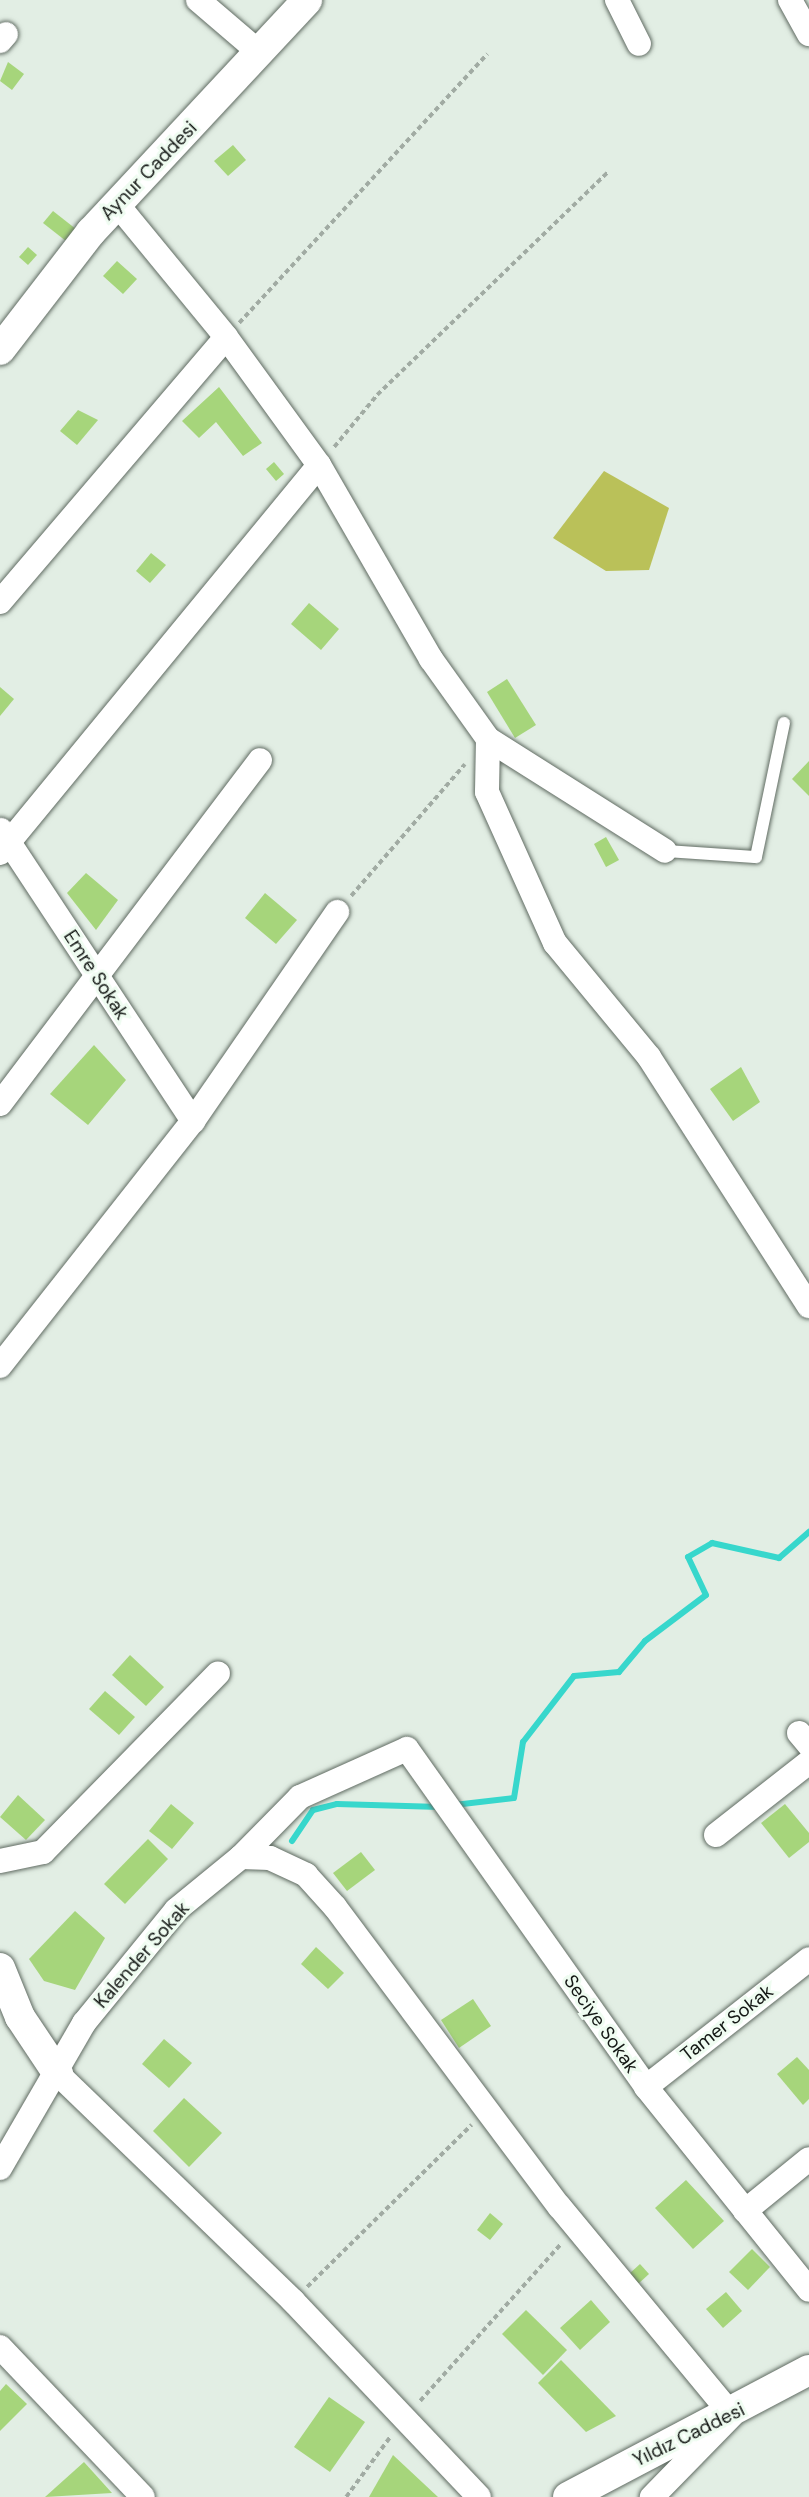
<!DOCTYPE html>
<meta charset="utf-8">
<style>
body{margin:0}
#map{position:relative;width:809px;height:2497px;overflow:hidden;background:#e2eee4;font-family:"DM Sans",sans-serif}
div>[style]{position:absolute}
.forest>*{inset:0;background:#bac159}
.stream>*{height:6px;margin:-3px;padding:0 3px;transform-origin:3px;border-radius:3px;background:#37d7cc}
.building>*{inset:0;background:#a6d57b}
.path>*{height:3.5px;margin-top:-1.75px;transform-origin:0;background:repeating-linear-gradient(90deg,#a1aba3 0 5px,transparent 0 8.5px)}
.roads{filter:drop-shadow(0 0 2px #606b62) drop-shadow(0 0 2px #606b62)}
.service>*{height:12px;margin:-6px;padding:0 6px;transform-origin:6px;border-radius:6px;background:#fff}
.minor>*{height:24px;margin:-12px;padding:0 12px;transform-origin:12px;border-radius:12px;background:#fff}
.tertiary>*{height:30px;margin:-15px;padding:0 15px;transform-origin:15px;border-radius:15px;background:#fff}
span{translate:-50% -50%;white-space:nowrap;text-align:center;line-height:1.15;-webkit-text-stroke:6px #effcf1;paint-order:stroke}
.street-label{font-size:19px;color:#131714}
</style>
<div id="map">
<div class="forest">
<i style="clip-path:polygon(604px 471px,669px 508px,649px 570px,606px 571px,553px 538px)"></i>
</div>
<div class="stream">
<i style="left:454px;top:1805px;width:60px;rotate:-6.7deg"></i>
<i style="left:514px;top:1798px;width:57px;rotate:-80.9deg"></i>
<i style="left:523px;top:1742px;width:83px;rotate:-52.3deg"></i>
<i style="left:574px;top:1676px;width:45px;rotate:-5.1deg"></i>
<i style="left:619px;top:1672px;width:40px;rotate:-50deg"></i>
<i style="left:645px;top:1641px;width:76px;rotate:-37deg"></i>
<i style="left:706px;top:1595px;width:42px;rotate:-115.3deg"></i>
<i style="left:688px;top:1557px;width:28px;rotate:-30deg"></i>
<i style="left:712px;top:1543px;width:69px;rotate:12.6deg"></i>
<i style="left:779px;top:1558px;width:40px;rotate:-41deg"></i>
<i style="left:292px;top:1841px;width:37px;rotate:-56deg"></i>
<i style="left:313px;top:1810px;width:25px;rotate:-14deg"></i>
<i style="left:337px;top:1804px;width:103px;rotate:1.7deg"></i>
</div>
<div class="building">
<i style="clip-path:polygon(8px 62px,24px 74px,12px 90px,0 81px)"></i>
<i style="clip-path:polygon(233px 145px,246px 160px,228px 176px,214px 161px)"></i>
<i style="clip-path:polygon(53px 211px,81px 233px,71px 245px,43px 223px)"></i>
<i style="clip-path:polygon(28px 247px,37px 255px,28px 265px,19px 257px)"></i>
<i style="clip-path:polygon(117px 261px,137px 279px,123px 294px,103px 276px)"></i>
<i style="clip-path:polygon(219px 387px,262px 443px,243px 456px,216px 422px,199px 438px,182px 421px)"></i>
<i style="clip-path:polygon(78px 410px,98px 420px,77px 445px,60px 431px)"></i>
<i style="clip-path:polygon(274px 462px,284px 474px,276px 481px,266px 469px)"></i>
<i style="clip-path:polygon(151px 553px,166px 565px,150px 583px,136px 571px)"></i>
<i style="clip-path:polygon(309px 603px,339px 629px,321px 650px,291px 624px)"></i>
<i style="clip-path:polygon(507px 679px,536px 725px,515px 738px,487px 692px)"></i>
<i style="clip-path:polygon(0 687px,14px 699px,0 716px)"></i>
<i style="clip-path:polygon(809px 761px,809px 796px,792px 779px)"></i>
<i style="clip-path:polygon(606px 837px,619px 860px,606px 867px,594px 844px)"></i>
<i style="clip-path:polygon(86px 873px,118px 900px,96px 930px,67px 893px)"></i>
<i style="clip-path:polygon(265px 893px,297px 920px,276px 944px,245px 918px)"></i>
<i style="clip-path:polygon(94px 1045px,126px 1080px,88px 1125px,50px 1094px)"></i>
<i style="clip-path:polygon(741px 1067px,760px 1102px,733px 1121px,710px 1089px)"></i>
<i style="clip-path:polygon(130px 1655px,164px 1687px,146px 1706px,112px 1675px)"></i>
<i style="clip-path:polygon(105px 1691px,135px 1717px,119px 1735px,89px 1709px)"></i>
<i style="clip-path:polygon(18px 1795px,45px 1820px,26px 1840px,0 1817px)"></i>
<i style="clip-path:polygon(171px 1804px,194px 1823px,172px 1849px,149px 1831px)"></i>
<i style="clip-path:polygon(785px 1804px,809px 1833px,809px 1842px,789px 1858px,761px 1823px)"></i>
<i style="clip-path:polygon(148px 1839px,168px 1859px,125px 1904px,104px 1884px)"></i>
<i style="clip-path:polygon(361px 1852px,375px 1870px,347px 1891px,333px 1873px)"></i>
<i style="clip-path:polygon(75px 1911px,105px 1938px,75px 1990px,44px 1981px,29px 1959px)"></i>
<i style="clip-path:polygon(316px 1947px,344px 1973px,328px 1989px,301px 1964px)"></i>
<i style="clip-path:polygon(473px 1999px,491px 2026px,459px 2048px,441px 2020px)"></i>
<i style="clip-path:polygon(164px 2039px,192px 2063px,169px 2088px,142px 2064px)"></i>
<i style="clip-path:polygon(797px 2057px,809px 2070px,809px 2099px,803px 2105px,777px 2074px)"></i>
<i style="clip-path:polygon(184px 2098px,222px 2133px,189px 2167px,153px 2131px)"></i>
<i style="clip-path:polygon(686px 2180px,724px 2221px,693px 2249px,655px 2208px)"></i>
<i style="clip-path:polygon(490px 2213px,503px 2224px,490px 2240px,477px 2230px)"></i>
<i style="clip-path:polygon(752px 2249px,770px 2267px,748px 2290px,729px 2272px)"></i>
<i style="clip-path:polygon(640px 2264px,649px 2274px,638px 2284px,629px 2274px)"></i>
<i style="clip-path:polygon(726px 2292px,742px 2311px,723px 2328px,706px 2309px)"></i>
<i style="clip-path:polygon(591px 2300px,610px 2322px,580px 2350px,560px 2328px)"></i>
<i style="clip-path:polygon(526px 2310px,567px 2350px,543px 2375px,502px 2334px)"></i>
<i style="clip-path:polygon(561px 2360px,616px 2416px,586px 2432px,538px 2383px)"></i>
<i style="clip-path:polygon(6px 2384px,27px 2404px,0 2431px,0 2391px)"></i>
<i style="clip-path:polygon(329px 2397px,365px 2422px,330px 2472px,294px 2447px)"></i>
<i style="clip-path:polygon(393px 2455px,438px 2497px,369px 2497px)"></i>
<i style="clip-path:polygon(84px 2462px,112px 2493px,45px 2497px)"></i>
</div>
<div class="path">
<i style="left:239px;top:323px;width:366px;rotate:-47.3deg"></i>
<i style="left:334px;top:447px;width:67px;rotate:-50.4deg"></i>
<i style="left:377px;top:395px;width:320px;rotate:-44deg"></i>
<i style="left:351px;top:896px;width:174px;rotate:-49.2deg"></i>
<i style="left:307px;top:2287px;width:231px;rotate:-44.6deg"></i>
<i style="left:420px;top:2401px;width:212px;rotate:-48.1deg"></i>
<i style="left:346px;top:2497px;width:74px;rotate:-53.7deg"></i>
</div>
<div class="roads">
<div class="service">
<i style="left:665px;top:851px;width:91px;rotate:3.8deg"></i>
<i style="left:756px;top:857px;width:137px;rotate:-78.2deg"></i>
</div>
<div class="minor">
<i style="left:198px;top:0;width:82px;rotate:40.5deg"></i>
<i style="left:617px;top:0;width:49px;rotate:63.4deg"></i>
<i style="left:790px;top:0;width:39px;rotate:61deg"></i>
<i style="left:0;top:41px;width:9px;rotate:-49deg"></i>
<i style="left:116px;top:203px;width:173px;rotate:50.6deg"></i>
<i style="left:226px;top:337px;width:158px;rotate:54deg"></i>
<i style="left:319px;top:465px;width:224px;rotate:60deg"></i>
<i style="left:431px;top:659px;width:98px;rotate:54.5deg"></i>
<i style="left:488px;top:739px;width:209px;rotate:32.3deg"></i>
<i style="left:0;top:602px;width:348px;rotate:-49.5deg"></i>
<i style="left:488px;top:739px;width:53px;rotate:91.1deg"></i>
<i style="left:487px;top:792px;width:166px;rotate:65.8deg"></i>
<i style="left:555px;top:943px;width:148px;rotate:50.5deg"></i>
<i style="left:649px;top:1057px;width:296px;rotate:57.3deg"></i>
<i style="left:1px;top:830px;width:349px;rotate:56.6deg"></i>
<i style="left:0;top:853px;width:502px;rotate:-50.57deg"></i>
<i style="left:0;top:1104px;width:431px;rotate:-52.9deg"></i>
<i style="left:0;top:1366px;width:312px;rotate:-51.8deg"></i>
<i style="left:193px;top:1121px;width:254px;rotate:-55.4deg"></i>
<i style="left:799px;top:1733px;width:16px;rotate:50deg"></i>
<i style="left:716px;top:1835px;width:118px;rotate:-38.1deg"></i>
<i style="left:241px;top:1857px;width:29px;rotate:2deg"></i>
<i style="left:270px;top:1858px;width:40px;rotate:25deg"></i>
<i style="left:306px;top:1875px;width:43px;rotate:47.8deg"></i>
<i style="left:335px;top:1907px;width:374px;rotate:53.2deg"></i>
<i style="left:559px;top:2206px;width:271px;rotate:50.4deg"></i>
<i style="left:732px;top:2415px;width:115px;rotate:134.3deg"></i>
<i style="left:0;top:1861px;width:44px;rotate:-11.8deg"></i>
<i style="left:43px;top:1852px;width:250px;rotate:-45.6deg"></i>
<i style="left:58px;top:2074px;width:327px;rotate:44deg"></i>
<i style="left:293px;top:2301px;width:270px;rotate:46.5deg"></i>
<i style="left:646px;top:2087px;width:207px;rotate:-38.1deg"></i>
<i style="left:0;top:2168px;width:168px;rotate:-59.9deg"></i>
<i style="left:84px;top:2023px;width:146px;rotate:-50.8deg"></i>
<i style="left:176px;top:1910px;width:84px;rotate:-39.2deg"></i>
<i style="left:241px;top:1857px;width:84px;rotate:-45.5deg"></i>
<i style="left:300px;top:1797px;width:117px;rotate:-24.2deg"></i>
<i style="left:407px;top:1749px;width:414px;rotate:54.7deg"></i>
<i style="left:646px;top:2087px;width:260px;rotate:51.2deg"></i>
<i style="left:745px;top:2211px;width:82px;rotate:-39.1deg"></i>
<i style="left:0;top:2347px;width:207px;rotate:46.4deg"></i>
</div>
<div class="tertiary">
<i style="left:0;top:350px;width:149px;rotate:-52.4deg"></i>
<i style="left:91px;top:232px;width:317px;rotate:-47deg"></i>
<i style="left:0;top:1968px;width:53px;rotate:67.8deg"></i>
<i style="left:20px;top:2017px;width:69px;rotate:56.3deg"></i>
<i style="left:568px;top:2497px;width:272px;rotate:-27.8deg"></i>
</div>
</div>
<div class="street-label">
<span style="left:149px;top:171px;rotate:-46deg">Aynur Caddesi</span>
<span style="left:96px;top:975px;rotate:57deg">Emre Sokak</span>
<span style="left:142px;top:1955px;rotate:-49deg">Kalender Sokak</span>
<span style="left:727px;top:2023px;rotate:-38deg">Tamer Sokak</span>
<span style="left:601px;top:2024px;rotate:55deg">Seciye Sokak</span>
<span style="left:689px;top:2435px;rotate:-26deg">Yıldız Caddesi</span>
</div>
</div>
